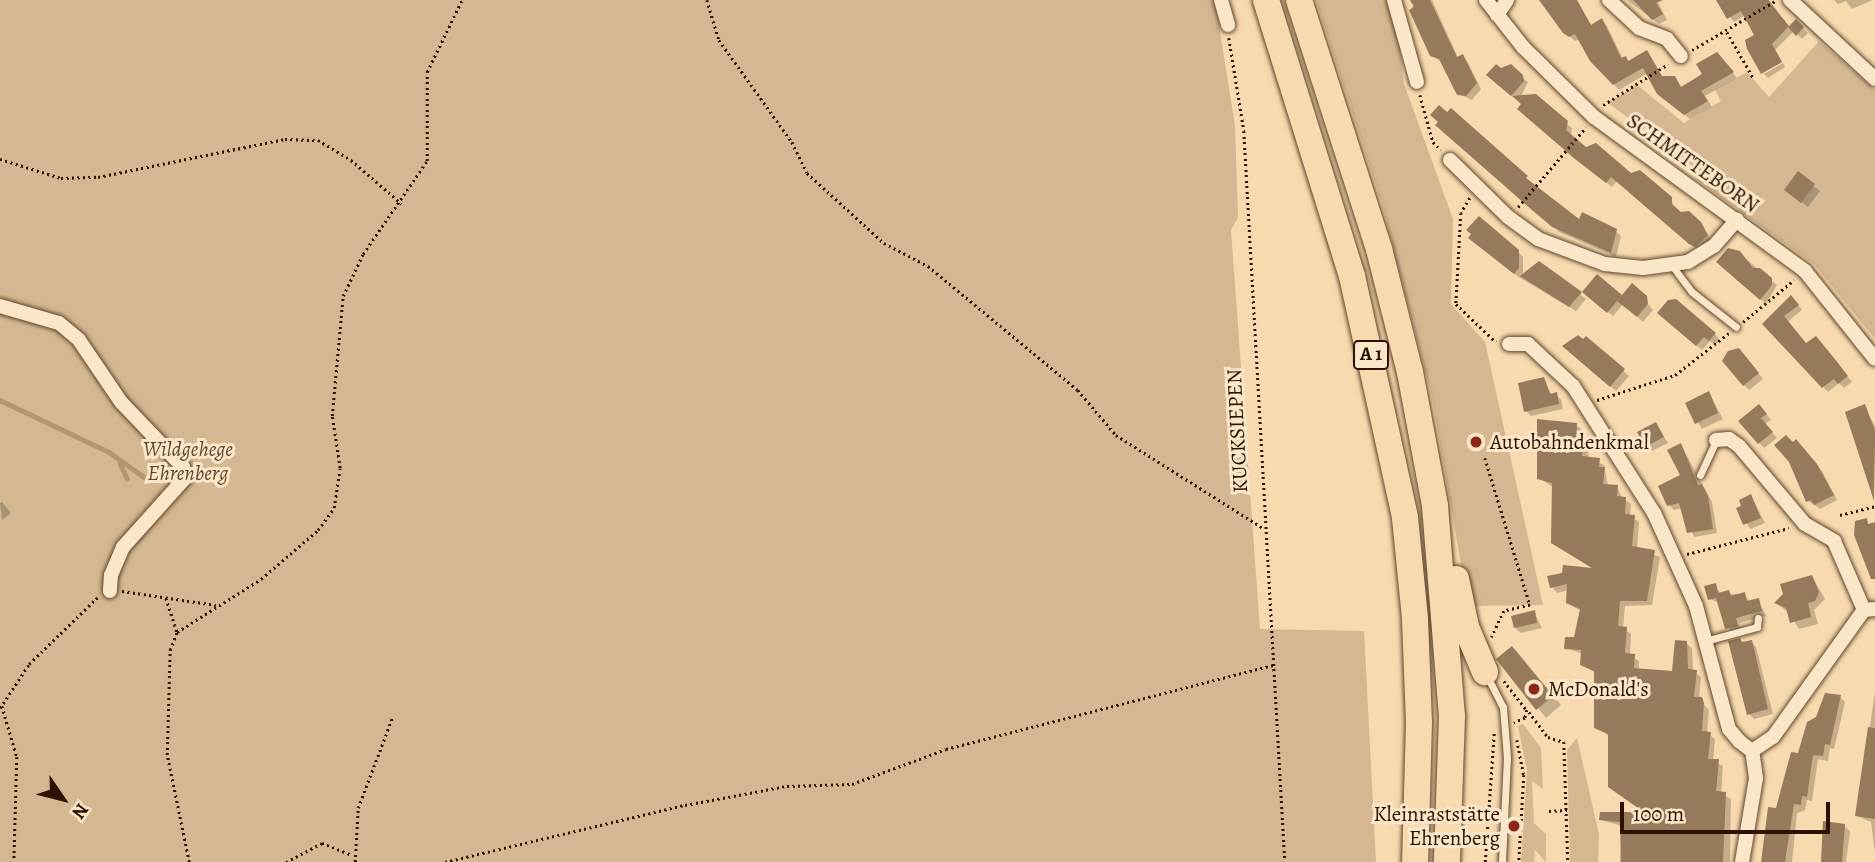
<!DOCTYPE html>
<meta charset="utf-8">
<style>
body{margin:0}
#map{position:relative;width:1875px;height:862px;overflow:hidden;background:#f8daae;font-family:Alegreya,serif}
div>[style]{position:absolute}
.green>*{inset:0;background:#d5b891}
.shadow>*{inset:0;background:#0003}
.stream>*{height:4.5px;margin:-2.25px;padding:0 2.25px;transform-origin:2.25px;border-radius:2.25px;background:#b39673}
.building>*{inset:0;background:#967a5b}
.path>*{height:2.5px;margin-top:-1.25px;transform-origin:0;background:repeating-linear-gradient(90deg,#2c1301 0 2px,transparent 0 5.5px)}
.roads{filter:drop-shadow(0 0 2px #5f452c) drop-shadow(0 0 2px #5f452c)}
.service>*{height:7px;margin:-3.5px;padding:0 3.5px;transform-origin:3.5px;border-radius:3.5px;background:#fae7ca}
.minor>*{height:14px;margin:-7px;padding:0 7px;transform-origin:7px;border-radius:7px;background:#fae7ca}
.motorway>*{height:26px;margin:-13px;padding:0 13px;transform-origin:13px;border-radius:13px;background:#f8daae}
.dots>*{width:19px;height:19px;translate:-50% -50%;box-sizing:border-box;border:4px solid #fae7ca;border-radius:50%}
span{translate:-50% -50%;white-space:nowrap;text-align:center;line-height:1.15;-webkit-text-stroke:6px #fae7ca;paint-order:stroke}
.shield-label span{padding:2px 5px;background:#fae7ca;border:2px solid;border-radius:5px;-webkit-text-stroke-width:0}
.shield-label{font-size:19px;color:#2c1301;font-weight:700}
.street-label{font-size:21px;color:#2c1301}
.poi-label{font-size:21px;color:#2c1301}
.left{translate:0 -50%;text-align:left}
.right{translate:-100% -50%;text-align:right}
.park-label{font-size:21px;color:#5f452c;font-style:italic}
.north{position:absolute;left:28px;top:764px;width:70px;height:70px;-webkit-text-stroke:5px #fae7ca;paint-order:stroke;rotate:125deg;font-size:19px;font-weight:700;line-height:28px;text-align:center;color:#2c1301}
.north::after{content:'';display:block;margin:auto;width:24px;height:32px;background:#2c1301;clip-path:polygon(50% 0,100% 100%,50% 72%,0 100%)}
.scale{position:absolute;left:1620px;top:802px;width:210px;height:32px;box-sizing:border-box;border:4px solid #2c1301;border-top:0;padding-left:9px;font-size:21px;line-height:24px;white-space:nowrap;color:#2c1301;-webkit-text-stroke:5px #fae7ca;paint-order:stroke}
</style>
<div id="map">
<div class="green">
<i style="clip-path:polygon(0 0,1215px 0,1235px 126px,1238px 218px,1231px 230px,1260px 629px,1364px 631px,1376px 862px,0 862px)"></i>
<i style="clip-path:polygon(1316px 0,1388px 0,1398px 33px,1404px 84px,1453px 219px,1451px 304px,1485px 342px,1543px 605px,1475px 606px,1461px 564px,1432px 397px,1383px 207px)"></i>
<i style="clip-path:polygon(1819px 41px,1875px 90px,1875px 339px,1814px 264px,1694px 178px,1689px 163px,1608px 103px,1637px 85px,1684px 123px,1721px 101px,1715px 90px,1747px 72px,1769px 97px)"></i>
<i style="clip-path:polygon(1523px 724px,1541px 748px,1543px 789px,1532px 781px,1534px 823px,1546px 834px,1546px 862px,1535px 850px,1534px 862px,1521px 862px,1527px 771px,1518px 726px)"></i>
<i style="clip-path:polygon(1577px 738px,1599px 834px,1598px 862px,1570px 862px,1567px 750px)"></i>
</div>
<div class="shadow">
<i style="clip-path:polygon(1416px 0,1432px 0,1458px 58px,1467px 61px,1481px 89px,1472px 100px,1459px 94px,1443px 63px,1432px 55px,1411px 10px)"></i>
<i style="clip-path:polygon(1544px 0,1573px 0,1592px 26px,1601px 20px,1607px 26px,1623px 59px,1629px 62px,1647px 53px,1663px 78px,1674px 78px,1682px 89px,1722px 59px,1737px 78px,1705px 96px,1712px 107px,1690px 119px,1665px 99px,1648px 73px,1619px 90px,1592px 60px,1580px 39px,1575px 41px,1565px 32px)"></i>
<i style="clip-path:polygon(1627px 0,1657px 0,1667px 20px,1659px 24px)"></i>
<i style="clip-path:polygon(1718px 0,1769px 0,1790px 28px,1796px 21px,1808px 33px,1802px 39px,1794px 31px,1775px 50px,1781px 60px,1762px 71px,1757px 36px,1745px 15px,1734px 22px)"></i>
<i style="clip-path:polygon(1834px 0,1873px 0,1852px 9px,1846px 1px,1838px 4px)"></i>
<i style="clip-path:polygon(1783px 63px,1785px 67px,1768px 78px,1764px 74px)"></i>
<i style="clip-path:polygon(1505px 66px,1528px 82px,1520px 98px,1566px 123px,1572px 128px,1571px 137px,1585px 149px,1670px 198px,1676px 211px,1700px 224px,1712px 241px,1697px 249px,1617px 181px,1612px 187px,1524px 115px,1523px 105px,1494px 80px)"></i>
<i style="clip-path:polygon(1447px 114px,1579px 221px,1616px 231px,1621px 236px,1616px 257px,1559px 232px,1433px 115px)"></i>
<i style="clip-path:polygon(1799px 174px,1820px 191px,1808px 207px,1792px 195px)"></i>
<i style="clip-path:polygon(1476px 243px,1517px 251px,1523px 257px,1523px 275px,1538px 263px,1586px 299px,1576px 311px,1520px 278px)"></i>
<i style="clip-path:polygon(1728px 250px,1745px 258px,1777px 285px,1766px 304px,1724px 267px)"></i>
<i style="clip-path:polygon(1637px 291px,1653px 310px,1643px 322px,1623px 304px,1613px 316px,1589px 297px,1622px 297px)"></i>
<i style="clip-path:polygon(1796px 302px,1802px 310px,1787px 322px,1807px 345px,1820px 343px,1852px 382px,1844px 388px,1839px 383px,1828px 392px,1765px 324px)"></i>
<i style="clip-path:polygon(1664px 318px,1715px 334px,1720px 340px,1715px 345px,1710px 341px,1702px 350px)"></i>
<i style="clip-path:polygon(1586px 338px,1629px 376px,1616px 391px,1570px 351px)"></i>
<i style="clip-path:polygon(1744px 355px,1763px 379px,1749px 390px,1744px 385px)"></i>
<i style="clip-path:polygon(1543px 379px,1552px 395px,1561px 399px,1563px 409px,1531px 416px,1526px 411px)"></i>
<i style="clip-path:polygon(1709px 393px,1723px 419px,1702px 429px,1687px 404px)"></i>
<i style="clip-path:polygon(1864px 407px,1875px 426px,1874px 488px)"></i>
<i style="clip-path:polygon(1764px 411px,1771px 420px,1765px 424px,1777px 438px,1764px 448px,1741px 421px)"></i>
<i style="clip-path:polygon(1656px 424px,1668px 443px,1652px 451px,1646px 446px)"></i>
<i style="clip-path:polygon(1576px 425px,1582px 430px,1581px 441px,1589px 446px,1588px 458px,1604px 465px,1608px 486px,1617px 487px,1622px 498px,1631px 504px,1630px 516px,1639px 522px,1637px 549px,1660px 557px,1652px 605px,1625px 606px,1623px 628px,1631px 634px,1630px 655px,1639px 661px,1639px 670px,1673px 673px,1686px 643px,1692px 648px,1693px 671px,1701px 677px,1699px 699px,1709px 710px,1707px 733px,1715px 739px,1713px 761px,1723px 766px,1721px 794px,1731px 799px,1730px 862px,1620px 862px,1622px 826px,1601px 820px,1647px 814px,1615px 792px,1609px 736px,1596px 727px,1596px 673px,1582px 665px,1583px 654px,1566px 648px,1575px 639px,1581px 611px,1567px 603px,1569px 590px,1557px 593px,1552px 587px,1595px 570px,1553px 542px,1553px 487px,1539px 478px)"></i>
<i style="clip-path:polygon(1793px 444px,1801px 446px,1822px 471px,1837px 500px,1820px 509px,1808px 501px,1790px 461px)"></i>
<i style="clip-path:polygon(1681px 445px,1712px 502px,1717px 533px,1694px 537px,1682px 508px,1674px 510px,1669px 505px,1682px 476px)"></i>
<i style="clip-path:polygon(1751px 496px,1765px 523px,1750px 529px,1738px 508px)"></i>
<i style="clip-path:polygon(2px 502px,11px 513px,2px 520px,0 503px)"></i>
<i style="clip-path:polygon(1812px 577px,1825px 599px,1814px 610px,1818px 624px,1799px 629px,1789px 613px,1776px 603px)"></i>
<i style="clip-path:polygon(1715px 585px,1721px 594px,1744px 594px,1750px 602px,1758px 600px,1766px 616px,1739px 623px,1741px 631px,1731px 633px,1719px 603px,1710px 599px)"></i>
<i style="clip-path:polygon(1534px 612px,1542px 628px,1521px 633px,1515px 628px)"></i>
<i style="clip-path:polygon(1751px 642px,1756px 647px,1773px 714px,1754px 719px,1749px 714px)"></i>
<i style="clip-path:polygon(1521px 657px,1561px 705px,1546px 718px,1499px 659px)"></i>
<i style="clip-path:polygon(1875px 691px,1875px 853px,1871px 822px,1857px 816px)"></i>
<i style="clip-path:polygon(1840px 697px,1845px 702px,1834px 749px,1830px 748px,1828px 761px,1818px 759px,1812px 801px,1807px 800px,1805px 810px,1797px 813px,1792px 862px,1763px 862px,1799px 755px,1818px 718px)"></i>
<i style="clip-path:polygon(1825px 823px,1844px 826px,1850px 831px,1846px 862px,1821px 862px)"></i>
</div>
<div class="stream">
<i style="left:0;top:400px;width:121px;rotate:25.5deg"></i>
<i style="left:109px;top:452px;width:43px;rotate:35.5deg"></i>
<i style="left:120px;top:463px;width:17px;rotate:65deg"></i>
</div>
<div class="building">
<i style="clip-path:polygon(1410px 0,1430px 0,1457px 57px,1463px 54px,1477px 83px,1466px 96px,1457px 95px,1439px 59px,1430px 56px,1409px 10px,1414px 7px)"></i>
<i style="clip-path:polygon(1539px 0,1577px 0,1591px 25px,1602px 18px,1621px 58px,1626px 56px,1628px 61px,1647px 50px,1662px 76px,1675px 76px,1681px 87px,1702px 74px,1696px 64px,1717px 52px,1734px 72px,1701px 91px,1708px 101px,1684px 115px,1657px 94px,1643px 68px,1613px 85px,1590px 61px,1575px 34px,1569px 37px,1563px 33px)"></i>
<i style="clip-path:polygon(1633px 0,1663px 0,1656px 3px,1663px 14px,1652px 20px)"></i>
<i style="clip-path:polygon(1716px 0,1768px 0,1789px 26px,1796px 19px,1804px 27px,1796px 36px,1788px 27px,1772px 44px,1782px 62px,1761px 74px,1747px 49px,1745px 40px,1754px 35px,1741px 11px,1727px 19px)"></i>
<i style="clip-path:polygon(1496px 64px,1501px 68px,1511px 64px,1523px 75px,1524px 81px,1511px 96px,1486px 75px)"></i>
<i style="clip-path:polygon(1536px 94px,1568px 121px,1566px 130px,1586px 147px,1596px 143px,1631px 173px,1640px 170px,1672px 197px,1672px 204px,1681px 212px,1689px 211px,1701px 222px,1708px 235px,1695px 247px,1689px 244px,1611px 177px,1606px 183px,1575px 159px,1517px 109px,1521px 104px,1512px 96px)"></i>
<i style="clip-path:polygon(1439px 105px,1447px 112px,1451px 108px,1528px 176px,1526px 178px,1579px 219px,1582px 212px,1617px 229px,1611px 253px,1552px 227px,1532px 210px,1435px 125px,1438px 122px,1430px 115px)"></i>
<i style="clip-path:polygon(1798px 171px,1815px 184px,1801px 203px,1784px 190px)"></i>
<i style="clip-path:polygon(1479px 216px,1519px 250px,1519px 268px,1514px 274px,1468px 238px,1471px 234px,1466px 230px)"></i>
<i style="clip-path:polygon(1728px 248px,1740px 251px,1753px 268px,1760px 268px,1772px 278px,1772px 285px,1760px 300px,1716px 262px)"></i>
<i style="clip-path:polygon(1539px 261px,1582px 292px,1569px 307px,1520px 276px)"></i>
<i style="clip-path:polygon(1597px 274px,1622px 295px,1607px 313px,1582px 292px)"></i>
<i style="clip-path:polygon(1632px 283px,1647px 296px,1648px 304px,1637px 317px,1617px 301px)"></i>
<i style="clip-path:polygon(1791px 295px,1799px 305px,1784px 316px,1806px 343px,1816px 336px,1834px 358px,1848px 376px,1838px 384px,1834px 379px,1822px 388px,1762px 324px)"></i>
<i style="clip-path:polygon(1676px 299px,1716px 333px,1709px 341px,1704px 337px,1696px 346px,1657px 313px,1668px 300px)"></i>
<i style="clip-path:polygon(1578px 335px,1583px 339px,1586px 336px,1625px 369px,1610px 387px,1562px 346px)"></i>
<i style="clip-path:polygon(1739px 348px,1759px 373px,1743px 386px,1722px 361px,1728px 351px)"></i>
<i style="clip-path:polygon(1544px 377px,1550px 394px,1557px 392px,1559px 404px,1524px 412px,1518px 383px)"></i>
<i style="clip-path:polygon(1709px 391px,1718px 413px,1695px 424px,1685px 403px)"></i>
<i style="clip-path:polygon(1759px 404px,1767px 414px,1761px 418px,1773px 432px,1758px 444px,1738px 421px)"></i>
<i style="clip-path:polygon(1865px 404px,1875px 431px,1874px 501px,1845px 412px)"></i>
<i style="clip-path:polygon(1537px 419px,1577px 423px,1576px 438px,1584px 439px,1582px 456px,1600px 458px,1599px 467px,1605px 467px,1603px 484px,1618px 485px,1617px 496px,1626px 497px,1625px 514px,1635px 515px,1632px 546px,1655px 550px,1647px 601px,1620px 601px,1618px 626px,1627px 627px,1625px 653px,1635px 654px,1634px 668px,1672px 671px,1675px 640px,1687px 641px,1688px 669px,1697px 670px,1694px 697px,1702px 697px,1704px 703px,1702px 731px,1711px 732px,1708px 759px,1719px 759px,1716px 791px,1726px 792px,1723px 862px,1621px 862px,1620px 822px,1599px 820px,1600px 812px,1644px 812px,1608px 787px,1608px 734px,1594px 728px,1594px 671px,1580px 665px,1581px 650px,1564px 649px,1565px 637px,1574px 637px,1580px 609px,1566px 603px,1567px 584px,1550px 588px,1547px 576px,1562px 573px,1563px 565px,1592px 568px,1551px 543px,1552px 483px,1537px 479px)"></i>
<i style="clip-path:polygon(1656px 422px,1664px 437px,1645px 447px,1637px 432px)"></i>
<i style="clip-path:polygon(1786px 435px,1793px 442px,1796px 439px,1817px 464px,1834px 495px,1814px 505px,1811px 500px,1806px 502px,1789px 462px,1774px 445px)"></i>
<i style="clip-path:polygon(1681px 443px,1698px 485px,1702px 484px,1708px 496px,1713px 529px,1687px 533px,1679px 503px,1667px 506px,1658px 486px,1680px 475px,1667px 450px)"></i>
<i style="clip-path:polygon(1751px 494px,1761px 518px,1743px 525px,1736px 508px,1741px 506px,1739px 500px)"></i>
<i style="clip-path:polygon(1867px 518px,1868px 524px,1875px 522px,1875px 579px,1871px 579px,1854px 535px,1855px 521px)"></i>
<i style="clip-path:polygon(1812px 575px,1819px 592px,1815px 601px,1808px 603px,1811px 617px,1790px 623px,1786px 608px,1774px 603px,1783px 594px,1780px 584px)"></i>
<i style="clip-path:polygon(1716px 583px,1718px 593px,1729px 590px,1731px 596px,1745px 592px,1747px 601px,1759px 598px,1762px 611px,1736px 618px,1738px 626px,1725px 629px,1716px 598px,1708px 600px,1704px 586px)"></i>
<i style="clip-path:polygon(1535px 610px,1537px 623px,1514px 628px,1511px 616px)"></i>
<i style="clip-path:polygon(1740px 638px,1742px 642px,1752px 640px,1768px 709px,1747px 715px,1728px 641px)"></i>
<i style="clip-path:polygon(1512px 646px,1553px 696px,1536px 710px,1496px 659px)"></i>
<i style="clip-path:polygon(1825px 693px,1841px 695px,1830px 745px,1825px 744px,1823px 756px,1813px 755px,1807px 797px,1802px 796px,1801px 805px,1794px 804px,1785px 862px,1761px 862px,1768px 807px,1776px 808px,1791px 752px,1798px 753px,1807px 722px,1816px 717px)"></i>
<i style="clip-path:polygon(1868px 727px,1875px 728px,1875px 819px,1855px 816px)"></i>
<i style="clip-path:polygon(1823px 821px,1845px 824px,1842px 862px,1821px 862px)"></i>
</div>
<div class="path">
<i style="left:707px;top:0;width:42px;rotate:73.3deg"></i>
<i style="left:719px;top:40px;width:125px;rotate:54.4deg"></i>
<i style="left:792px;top:142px;width:34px;rotate:64deg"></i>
<i style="left:807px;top:173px;width:104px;rotate:42.3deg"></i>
<i style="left:884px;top:243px;width:50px;rotate:27.6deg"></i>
<i style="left:928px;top:266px;width:195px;rotate:39.6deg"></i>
<i style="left:1078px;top:390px;width:59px;rotate:49.8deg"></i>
<i style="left:1116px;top:435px;width:174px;rotate:32.3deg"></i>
<i style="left:1727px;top:32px;width:52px;rotate:60deg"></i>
<i style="left:1229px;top:38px;width:94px;rotate:80.8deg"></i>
<i style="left:1244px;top:131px;width:732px;rotate:86.79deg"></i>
<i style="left:1692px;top:50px;width:99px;rotate:-30.5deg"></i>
<i style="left:1420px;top:95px;width:49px;rotate:74.5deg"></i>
<i style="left:1433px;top:142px;width:11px;rotate:45deg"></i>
<i style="left:1603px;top:105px;width:77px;rotate:-32.2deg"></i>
<i style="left:0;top:159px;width:64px;rotate:17.3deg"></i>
<i style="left:61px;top:178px;width:37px;rotate:-2deg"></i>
<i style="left:98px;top:177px;width:191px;rotate:-11.5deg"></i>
<i style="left:285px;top:139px;width:33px;rotate:2deg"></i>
<i style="left:318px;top:140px;width:39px;rotate:31deg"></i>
<i style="left:351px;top:160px;width:67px;rotate:40.8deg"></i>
<i style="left:1470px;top:198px;width:17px;rotate:121deg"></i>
<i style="left:1461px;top:213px;width:91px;rotate:93.1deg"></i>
<i style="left:1456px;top:304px;width:55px;rotate:43.5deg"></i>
<i style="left:1518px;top:207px;width:105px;rotate:-49.6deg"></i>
<i style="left:1743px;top:322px;width:66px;rotate:-39.5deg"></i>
<i style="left:1597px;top:400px;width:82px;rotate:-17.8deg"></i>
<i style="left:1675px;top:375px;width:68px;rotate:-37.9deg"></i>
<i style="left:1485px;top:458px;width:154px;rotate:73deg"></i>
<i style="left:1530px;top:605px;width:27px;rotate:167deg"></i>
<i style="left:1504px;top:611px;width:29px;rotate:115deg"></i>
<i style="left:1840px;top:515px;width:36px;rotate:-14deg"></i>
<i style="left:1687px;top:554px;width:105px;rotate:-14.3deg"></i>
<i style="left:122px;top:591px;width:95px;rotate:8.5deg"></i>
<i style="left:166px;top:598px;width:36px;rotate:72deg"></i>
<i style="left:1504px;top:681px;width:37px;rotate:52deg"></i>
<i style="left:1527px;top:710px;width:8px;rotate:104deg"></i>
<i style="left:1525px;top:718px;width:12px;rotate:156deg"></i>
<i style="left:2px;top:706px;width:53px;rotate:73.6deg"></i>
<i style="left:17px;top:757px;width:105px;rotate:91.6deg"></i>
<i style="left:0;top:708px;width:53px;rotate:-56.6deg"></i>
<i style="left:29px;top:664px;width:98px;rotate:-44.2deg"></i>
<i style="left:1529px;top:712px;width:31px;rotate:53deg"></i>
<i style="left:1548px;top:737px;width:17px;rotate:17deg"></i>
<i style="left:1564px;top:742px;width:120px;rotate:88.1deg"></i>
<i style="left:1517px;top:740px;width:36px;rotate:79deg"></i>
<i style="left:1524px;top:775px;width:87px;rotate:93.3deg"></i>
<i style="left:1549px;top:811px;width:18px;rotate:-3deg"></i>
<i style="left:189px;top:862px;width:109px;rotate:-101.6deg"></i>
<i style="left:167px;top:755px;width:105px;rotate:-88.4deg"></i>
<i style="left:170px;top:650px;width:19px;rotate:-69deg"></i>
<i style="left:177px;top:632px;width:99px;rotate:-32.2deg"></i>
<i style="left:261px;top:579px;width:75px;rotate:-40.7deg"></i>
<i style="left:318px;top:530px;width:27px;rotate:-54deg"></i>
<i style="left:334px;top:508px;width:40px;rotate:-81.5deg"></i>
<i style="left:340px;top:468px;width:53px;rotate:-98.7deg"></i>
<i style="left:332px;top:416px;width:121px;rotate:-84.8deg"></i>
<i style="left:343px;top:296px;width:47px;rotate:-64.5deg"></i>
<i style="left:363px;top:254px;width:113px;rotate:-55.5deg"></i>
<i style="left:427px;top:161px;width:89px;rotate:-90deg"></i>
<i style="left:427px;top:72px;width:80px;rotate:-64.1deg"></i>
<i style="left:286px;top:862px;width:41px;rotate:-27.8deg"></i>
<i style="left:322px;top:843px;width:32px;rotate:22deg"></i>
<i style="left:355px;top:862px;width:54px;rotate:-86.8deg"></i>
<i style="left:358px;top:808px;width:98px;rotate:-69.2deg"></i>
<i style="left:445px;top:862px;width:247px;rotate:-13.4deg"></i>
<i style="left:685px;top:805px;width:104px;rotate:-10.6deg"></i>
<i style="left:787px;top:786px;width:65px;rotate:-1.8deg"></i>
<i style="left:852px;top:784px;width:100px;rotate:-20.4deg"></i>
<i style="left:946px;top:749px;width:339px;rotate:-14.4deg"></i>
<i style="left:1485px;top:862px;width:129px;rotate:-86deg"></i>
</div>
<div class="roads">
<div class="service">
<i style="left:1673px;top:267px;width:31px;rotate:53deg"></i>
<i style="left:1692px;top:292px;width:56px;rotate:38.5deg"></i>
<i style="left:1700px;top:475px;width:38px;rotate:-65deg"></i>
<i style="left:1705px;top:641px;width:54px;rotate:-15.1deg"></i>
<i style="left:1757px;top:627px;width:9px;rotate:-84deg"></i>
<i style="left:1488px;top:678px;width:33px;rotate:63deg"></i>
<i style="left:1503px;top:707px;width:51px;rotate:85.5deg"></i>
<i style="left:1507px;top:758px;width:104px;rotate:92.8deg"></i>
</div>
<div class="minor">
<i style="left:1221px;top:0;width:26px;rotate:74deg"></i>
<i style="left:1394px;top:0;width:85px;rotate:74.3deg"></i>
<i style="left:1486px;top:0;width:60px;rotate:51.8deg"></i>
<i style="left:1523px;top:47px;width:100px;rotate:44.6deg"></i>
<i style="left:1594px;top:117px;width:261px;rotate:36.1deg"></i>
<i style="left:1805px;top:271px;width:112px;rotate:51.5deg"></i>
<i style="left:1609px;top:0;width:41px;rotate:43deg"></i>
<i style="left:1639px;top:28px;width:30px;rotate:21deg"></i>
<i style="left:1667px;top:39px;width:22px;rotate:51deg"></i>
<i style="left:1790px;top:0;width:116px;rotate:42.9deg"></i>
<i style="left:1497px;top:15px;width:18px;rotate:-56deg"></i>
<i style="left:1450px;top:160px;width:81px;rotate:44.5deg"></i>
<i style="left:1508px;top:217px;width:37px;rotate:36deg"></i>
<i style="left:1538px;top:239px;width:72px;rotate:20.5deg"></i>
<i style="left:1605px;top:264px;width:38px;rotate:6deg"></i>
<i style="left:1643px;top:268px;width:45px;rotate:-7.6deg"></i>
<i style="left:1688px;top:262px;width:31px;rotate:-32deg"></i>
<i style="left:1714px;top:246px;width:35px;rotate:-49deg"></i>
<i style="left:0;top:306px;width:61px;rotate:16.1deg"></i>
<i style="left:59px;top:323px;width:26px;rotate:40deg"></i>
<i style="left:79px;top:340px;width:75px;rotate:55.9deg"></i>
<i style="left:121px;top:402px;width:90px;rotate:46.4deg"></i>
<i style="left:183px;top:467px;width:11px;rotate:80deg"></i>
<i style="left:185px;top:478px;width:93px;rotate:131.9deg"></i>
<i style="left:123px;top:547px;width:30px;rotate:113deg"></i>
<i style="left:111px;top:575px;width:16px;rotate:94deg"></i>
<i style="left:1509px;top:344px;width:19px"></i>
<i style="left:1528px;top:344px;width:62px;rotate:43deg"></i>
<i style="left:1573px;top:386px;width:151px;rotate:57.5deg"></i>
<i style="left:1654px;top:513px;width:102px;rotate:65.7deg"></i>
<i style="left:1696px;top:606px;width:127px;rotate:75deg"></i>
<i style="left:1729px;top:729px;width:16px;rotate:50deg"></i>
<i style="left:1739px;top:741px;width:16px;rotate:38deg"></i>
<i style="left:1752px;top:751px;width:25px;rotate:-34deg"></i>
<i style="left:1773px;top:737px;width:156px;rotate:-54.4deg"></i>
<i style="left:1716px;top:440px;width:13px;rotate:-4deg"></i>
<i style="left:1729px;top:439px;width:12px;rotate:35deg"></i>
<i style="left:1739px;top:446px;width:102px;rotate:49.8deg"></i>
<i style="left:1805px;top:524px;width:34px;rotate:30deg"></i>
<i style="left:1834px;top:541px;width:75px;rotate:66.5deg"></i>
<i style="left:1864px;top:610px;width:11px;rotate:-5deg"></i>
<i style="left:1742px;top:862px;width:85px;rotate:-80.5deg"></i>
<i style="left:1756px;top:778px;width:27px;rotate:-98deg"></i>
</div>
<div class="motorway">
<i style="left:1266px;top:0;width:289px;rotate:72.7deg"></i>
<i style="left:1352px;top:276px;width:248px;rotate:77.6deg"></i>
<i style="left:1405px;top:518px;width:101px;rotate:84.3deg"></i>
<i style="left:1415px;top:619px;width:103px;rotate:87.8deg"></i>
<i style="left:1419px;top:722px;width:140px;rotate:91.6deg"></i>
<i style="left:1299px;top:0;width:262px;rotate:72.2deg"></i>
<i style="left:1379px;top:249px;width:127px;rotate:75.9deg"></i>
<i style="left:1410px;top:372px;width:136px;rotate:79.4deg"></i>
<i style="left:1435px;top:506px;width:211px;rotate:85.4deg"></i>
<i style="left:1452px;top:716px;width:146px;rotate:92deg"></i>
<i style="left:1456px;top:579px;width:49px;rotate:78.2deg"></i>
<i style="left:1466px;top:627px;width:49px;rotate:67.1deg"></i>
</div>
</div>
<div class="dots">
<i style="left:1476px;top:442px;background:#8f2418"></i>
<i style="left:1534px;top:689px;background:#8f2418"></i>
<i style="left:1514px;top:826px;background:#8f2418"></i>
</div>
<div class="shield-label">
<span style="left:1371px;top:355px">A 1</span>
</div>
<div class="street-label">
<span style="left:1693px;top:163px;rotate:35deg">SCHMITTEBORN</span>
<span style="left:1237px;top:431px;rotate:-93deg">KUCKSIEPEN</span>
</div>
<div class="poi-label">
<span class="left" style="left:1490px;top:442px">Autobahndenkmal</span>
<span class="left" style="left:1548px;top:689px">McDonald's</span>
<span class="right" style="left:1500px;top:826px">Kleinraststätte<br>Ehrenberg</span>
</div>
<div class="park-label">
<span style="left:188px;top:461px">Wildgehege<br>Ehrenberg</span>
</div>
<div class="north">N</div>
<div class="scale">100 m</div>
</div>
